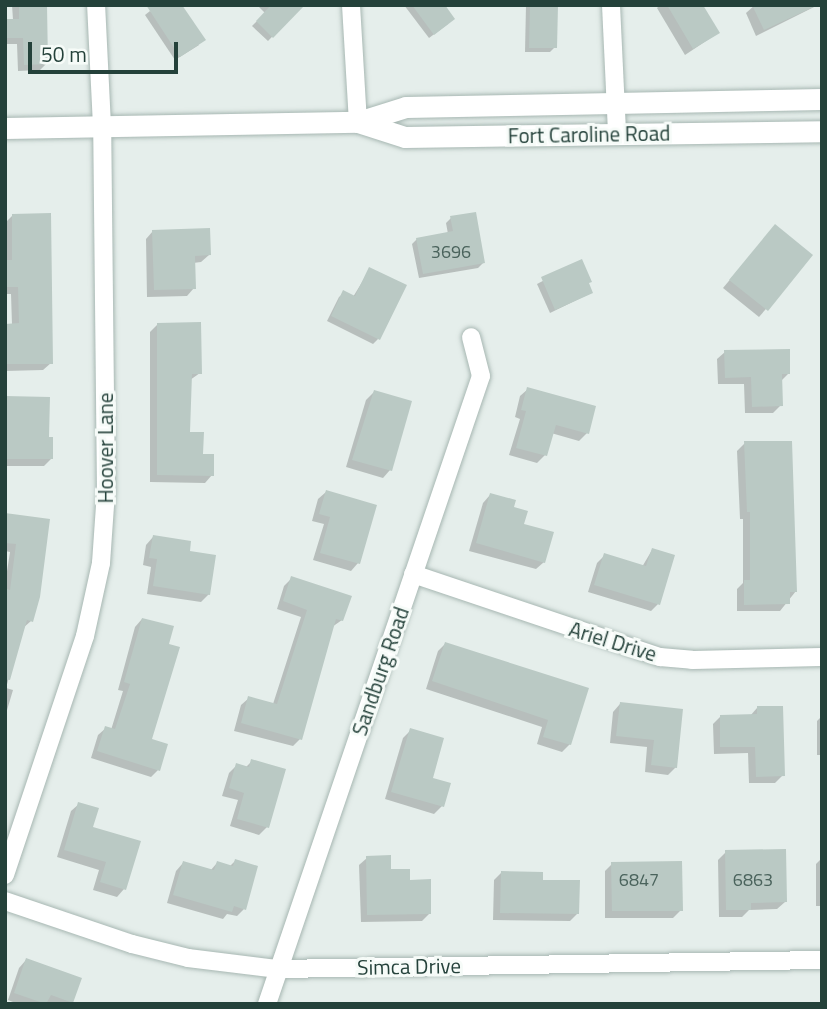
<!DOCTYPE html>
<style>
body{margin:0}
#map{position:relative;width:827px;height:1009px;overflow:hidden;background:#e5eeeb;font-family:"Titillium Web",sans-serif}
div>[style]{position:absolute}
.shadow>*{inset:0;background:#0003}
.building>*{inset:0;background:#bac9c4}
.roads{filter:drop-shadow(0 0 2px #a7b7b2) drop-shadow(0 0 2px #a7b7b2)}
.street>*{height:18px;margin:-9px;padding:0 9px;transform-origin:9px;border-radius:9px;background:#fff}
.secondary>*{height:21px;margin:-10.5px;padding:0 10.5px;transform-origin:10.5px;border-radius:10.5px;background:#fff}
span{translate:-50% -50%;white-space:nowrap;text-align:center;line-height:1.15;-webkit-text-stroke:6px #f6fbf8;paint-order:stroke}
.number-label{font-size:18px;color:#4a635c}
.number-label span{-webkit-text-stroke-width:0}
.street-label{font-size:21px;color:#24413a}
.frame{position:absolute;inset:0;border:7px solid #24413a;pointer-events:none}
.scale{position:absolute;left:28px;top:42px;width:150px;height:32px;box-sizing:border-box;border:4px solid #24413a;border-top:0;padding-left:9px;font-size:21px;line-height:24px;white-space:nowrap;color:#24413a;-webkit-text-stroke:5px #f6fbf8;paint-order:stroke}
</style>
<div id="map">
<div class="shadow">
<i style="clip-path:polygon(12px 5px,45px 5px,46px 64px,40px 70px,18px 71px,17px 44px,5px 44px,5px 21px,13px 20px)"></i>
<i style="clip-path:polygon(257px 5px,293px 5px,298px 10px,268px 41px,252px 26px,265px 13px)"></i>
<i style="clip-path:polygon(404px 5px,443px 5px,448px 24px,429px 38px)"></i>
<i style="clip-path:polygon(526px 5px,556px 5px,555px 47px,550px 52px,525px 52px)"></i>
<i style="clip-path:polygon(660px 5px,701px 5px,718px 33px,685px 55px,657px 8px)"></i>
<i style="clip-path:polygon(818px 5px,756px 36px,746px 13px,755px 5px)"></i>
<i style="clip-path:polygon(150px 11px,199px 45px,175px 60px,145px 15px)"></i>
<i style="clip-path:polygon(13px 215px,51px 363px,43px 370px,5px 371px,5px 325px,12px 325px,11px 294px,5px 294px,5px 223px)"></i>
<i style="clip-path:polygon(451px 218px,483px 263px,478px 268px,419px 278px,412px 244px,417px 239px,448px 234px,446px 223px)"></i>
<i style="clip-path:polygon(153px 231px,209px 255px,201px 262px,193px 263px,194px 288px,187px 296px,147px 297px,146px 239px)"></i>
<i style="clip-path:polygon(768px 234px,811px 256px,759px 317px,723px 288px)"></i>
<i style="clip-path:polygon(581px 261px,591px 293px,550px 313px,537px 284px)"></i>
<i style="clip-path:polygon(370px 269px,378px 339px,373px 344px,327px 321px,339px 297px,344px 293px,353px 297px)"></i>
<i style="clip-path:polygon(158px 324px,200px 373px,190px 380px,189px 434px,212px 475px,205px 483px,150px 482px,150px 332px)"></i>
<i style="clip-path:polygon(725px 352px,788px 374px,780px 382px,781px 405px,773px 413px,745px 413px,744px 384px,718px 384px,717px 359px)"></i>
<i style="clip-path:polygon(528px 389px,587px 433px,579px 441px,551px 433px,545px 455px,537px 463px,509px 455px,520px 419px,515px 417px,520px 396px)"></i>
<i style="clip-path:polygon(374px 392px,390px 470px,383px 478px,346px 467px,366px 400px)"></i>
<i style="clip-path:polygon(5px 398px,47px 439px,51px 459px,44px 466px,5px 466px)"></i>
<i style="clip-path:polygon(745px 443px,796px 591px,780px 611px,737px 611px,737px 589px,743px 583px,743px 519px,740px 519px,737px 451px)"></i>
<i style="clip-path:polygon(326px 492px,358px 563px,351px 571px,313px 560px,324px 524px,312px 521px,318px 499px)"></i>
<i style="clip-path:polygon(490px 495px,512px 508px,544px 562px,536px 569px,469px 551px,483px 503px)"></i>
<i style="clip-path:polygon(5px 515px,48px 521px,31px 621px,23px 628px,6px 688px,13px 690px,5px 717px,5px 584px,10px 552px,5px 551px)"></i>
<i style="clip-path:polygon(153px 537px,188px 553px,209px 594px,201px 602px,147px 594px,151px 567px,143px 565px,146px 545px)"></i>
<i style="clip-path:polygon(652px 550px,658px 604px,651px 611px,588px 592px,597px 563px,605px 555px,642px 567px)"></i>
<i style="clip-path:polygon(292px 578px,342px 620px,332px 627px,300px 739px,293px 746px,234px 731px,241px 705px,249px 698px,273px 704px,301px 617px,277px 609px,284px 586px)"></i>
<i style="clip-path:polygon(142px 619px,150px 740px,158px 770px,151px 777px,91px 758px,98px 735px,106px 728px,111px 730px,123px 691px,118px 690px,135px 627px)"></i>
<i style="clip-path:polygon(445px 644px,587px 689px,570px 744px,562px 752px,537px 744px,542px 727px,426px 689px,438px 651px)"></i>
<i style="clip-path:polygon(620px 704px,682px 710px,676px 767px,668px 775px,645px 772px,647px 747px,610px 743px,613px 712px)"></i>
<i style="clip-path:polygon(757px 708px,783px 775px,775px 783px,749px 783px,748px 753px,714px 754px,713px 724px,721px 716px,750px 716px)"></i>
<i style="clip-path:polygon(822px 716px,822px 755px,817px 755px,817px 721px)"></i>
<i style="clip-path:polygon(411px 730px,442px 806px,434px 814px,385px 799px,403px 738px)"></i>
<i style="clip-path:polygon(252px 761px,267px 827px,259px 835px,230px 826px,238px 800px,222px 796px,229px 773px,237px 765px,245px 768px)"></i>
<i style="clip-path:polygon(79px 804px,124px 889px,117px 897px,93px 890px,99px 870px,57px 857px,71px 811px)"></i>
<i style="clip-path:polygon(726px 852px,785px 902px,777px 909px,749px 910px,742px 917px,719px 917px,718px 860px)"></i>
<i style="clip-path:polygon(367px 858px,409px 882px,430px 913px,422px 921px,361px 922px,359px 865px)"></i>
<i style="clip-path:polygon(822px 858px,822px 906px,816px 906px,816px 864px)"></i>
<i style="clip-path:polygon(235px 861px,244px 909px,237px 916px,227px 914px,223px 919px,167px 903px,176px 871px,183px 863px,210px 871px,217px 863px,229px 867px)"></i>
<i style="clip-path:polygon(612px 864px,681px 910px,673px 918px,605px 918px,605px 871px)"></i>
<i style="clip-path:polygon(501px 873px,541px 882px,578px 913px,570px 921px,493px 920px,494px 880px)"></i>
<i style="clip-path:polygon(26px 960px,72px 1002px,18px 1004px,8px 1000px,19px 968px)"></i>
</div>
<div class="building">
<i style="clip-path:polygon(19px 5px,47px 5px,48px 64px,24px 65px,23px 38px,5px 38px,5px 19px,19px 19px)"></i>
<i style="clip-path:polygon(146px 5px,182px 5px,206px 40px,180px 57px)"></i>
<i style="clip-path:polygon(271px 5px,305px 5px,273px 38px,256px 21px)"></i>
<i style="clip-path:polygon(412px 5px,445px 5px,455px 19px,434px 35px)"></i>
<i style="clip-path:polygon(530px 5px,558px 5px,557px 48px,529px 48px)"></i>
<i style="clip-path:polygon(667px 5px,703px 5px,720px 33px,693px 49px)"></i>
<i style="clip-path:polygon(752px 5px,818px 5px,764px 30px)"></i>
<i style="clip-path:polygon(476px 212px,485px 263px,423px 274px,416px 238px,453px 231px,450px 216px)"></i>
<i style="clip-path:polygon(51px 213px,53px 364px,5px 364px,5px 324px,19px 323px,18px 287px,5px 287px,5px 260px,12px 260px,12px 214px)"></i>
<i style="clip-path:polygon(775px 224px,813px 255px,768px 311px,729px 280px)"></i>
<i style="clip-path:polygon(210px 228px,211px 255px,195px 256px,196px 289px,154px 290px,152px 230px)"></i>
<i style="clip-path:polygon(582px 259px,592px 282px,589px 283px,593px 293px,555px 310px,541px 277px)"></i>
<i style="clip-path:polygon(369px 267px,407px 285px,380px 340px,331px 316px,343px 290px,355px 296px)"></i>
<i style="clip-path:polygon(201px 322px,202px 374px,192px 374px,190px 432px,204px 432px,203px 454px,214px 454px,214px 476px,157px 475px,157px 323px)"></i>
<i style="clip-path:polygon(790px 349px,790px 374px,782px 374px,783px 406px,752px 407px,751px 377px,725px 378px,724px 350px)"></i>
<i style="clip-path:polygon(527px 387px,596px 406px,589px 434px,556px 425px,547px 456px,516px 448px,526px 411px,521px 410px)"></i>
<i style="clip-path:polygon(374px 390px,412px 401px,392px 471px,352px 460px)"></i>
<i style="clip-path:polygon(5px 396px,50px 397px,49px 437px,53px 437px,53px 459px,5px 459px)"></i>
<i style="clip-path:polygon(744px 441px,792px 441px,797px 592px,790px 592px,790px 604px,744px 605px,744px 580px,750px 580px,750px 512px,747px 512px)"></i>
<i style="clip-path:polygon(326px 490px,377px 505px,360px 564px,320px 553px,330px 517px,319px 514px)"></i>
<i style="clip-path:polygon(490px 493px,516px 500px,514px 507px,528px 511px,524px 524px,554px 532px,545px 563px,476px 543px)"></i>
<i style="clip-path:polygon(5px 513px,50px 519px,40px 597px,33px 622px,27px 620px,10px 680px,5px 679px,5px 588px,10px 590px,16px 544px,5px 543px)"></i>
<i style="clip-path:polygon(153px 535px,191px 541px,190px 551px,216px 555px,210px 595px,153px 586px,157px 559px,149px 558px)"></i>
<i style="clip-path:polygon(652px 548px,675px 555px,660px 605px,594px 585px,604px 553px,646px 566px)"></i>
<i style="clip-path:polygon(291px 576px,352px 596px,343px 621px,336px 619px,302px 740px,241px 723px,248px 696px,277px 704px,307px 610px,283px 601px)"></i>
<i style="clip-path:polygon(142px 618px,174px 626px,169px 644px,180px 647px,152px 739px,168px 744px,160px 771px,97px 751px,105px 726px,115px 729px,130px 684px,124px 682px)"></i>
<i style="clip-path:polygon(445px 642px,589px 688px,571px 745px,543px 737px,548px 720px,432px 681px)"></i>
<i style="clip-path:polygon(620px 702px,683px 709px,677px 768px,651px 765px,654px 740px,616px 736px)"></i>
<i style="clip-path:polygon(757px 706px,783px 706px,785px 776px,756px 777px,755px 747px,720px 747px,720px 715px,757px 714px)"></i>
<i style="clip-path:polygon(410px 728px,444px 738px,433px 778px,451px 783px,444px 807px,391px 792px)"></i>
<i style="clip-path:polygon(251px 759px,286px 769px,269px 828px,237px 819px,244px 793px,229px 788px,236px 763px,249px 767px)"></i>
<i style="clip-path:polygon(78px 802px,99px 808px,93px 827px,141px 841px,126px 890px,100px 882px,106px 862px,64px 850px)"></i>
<i style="clip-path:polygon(786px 849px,787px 902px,751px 903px,751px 910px,726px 910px,725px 850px)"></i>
<i style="clip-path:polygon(391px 855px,391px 869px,410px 869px,410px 880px,431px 879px,431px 914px,367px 915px,366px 856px)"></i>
<i style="clip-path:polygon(235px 859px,258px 866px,246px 910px,234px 906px,232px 912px,173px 895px,183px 861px,214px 870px,217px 861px,233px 866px)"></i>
<i style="clip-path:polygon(682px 861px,683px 911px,612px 911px,611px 862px)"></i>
<i style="clip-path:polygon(501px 871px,543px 872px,543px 880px,580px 880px,579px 914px,500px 913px)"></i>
<i style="clip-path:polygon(26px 958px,82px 978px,73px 1003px,51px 995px,46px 1004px,14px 993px)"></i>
</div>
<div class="roads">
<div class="street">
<i style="left:351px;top:5px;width:117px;rotate:86.6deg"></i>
<i style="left:611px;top:5px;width:129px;rotate:87.3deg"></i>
<i style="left:413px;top:574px;width:261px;rotate:18.6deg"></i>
<i style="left:660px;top:657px;width:32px;rotate:5deg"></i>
<i style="left:692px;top:660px;width:130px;rotate:-1.3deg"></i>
<i style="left:5px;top:875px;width:252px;rotate:-71.5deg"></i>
<i style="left:85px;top:636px;width:75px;rotate:-77.6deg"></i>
<i style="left:101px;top:563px;width:71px;rotate:-86deg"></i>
<i style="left:106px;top:492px;width:366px;rotate:-90.6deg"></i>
<i style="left:102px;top:126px;width:121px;rotate:-92.8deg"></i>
<i style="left:5px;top:901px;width:134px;rotate:18.7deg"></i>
<i style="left:132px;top:944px;width:58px;rotate:14deg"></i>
<i style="left:188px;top:958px;width:91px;rotate:7deg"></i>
<i style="left:278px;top:969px;width:544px;rotate:-0.95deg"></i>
<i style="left:267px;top:1004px;width:663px;rotate:-71.18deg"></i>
<i style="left:481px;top:376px;width:40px;rotate:-104.4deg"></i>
</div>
<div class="secondary">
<i style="left:358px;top:122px;width:49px;rotate:17.7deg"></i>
<i style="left:405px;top:137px;width:417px;rotate:-0.8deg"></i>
<i style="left:5px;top:128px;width:353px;rotate:-1deg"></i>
<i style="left:358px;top:122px;width:50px;rotate:-17.4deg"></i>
<i style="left:406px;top:107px;width:416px;rotate:-1.1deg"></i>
</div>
</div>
<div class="number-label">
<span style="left:451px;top:252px">3696</span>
<span style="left:639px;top:880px">6847</span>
<span style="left:753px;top:880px">6863</span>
</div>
<div class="street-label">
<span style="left:589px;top:134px;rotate:-1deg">Fort Caroline Road</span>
<span style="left:105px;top:448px;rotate:-90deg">Hoover Lane</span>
<span style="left:613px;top:641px;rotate:17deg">Ariel Drive</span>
<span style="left:380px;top:671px;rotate:-71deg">Sandburg Road</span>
<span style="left:409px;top:966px;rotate:-1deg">Simca Drive</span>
</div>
<div class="frame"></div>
<div class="scale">50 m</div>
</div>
